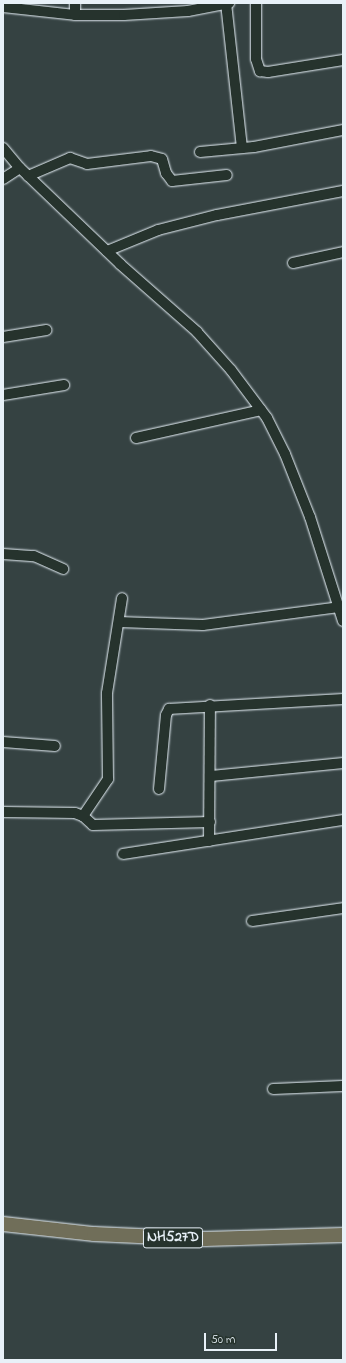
<!DOCTYPE html>
<style>
body{margin:0}
#map{position:relative;width:346px;height:1363px;overflow:hidden;background:#354242;font-family:"Indie Flower",sans-serif}
div>[style]{position:absolute}
.roads{filter:drop-shadow(0 0 1px #e8f1f8) drop-shadow(0 0 1px #e8f1f8)}
.minor>*{height:10px;margin:-5px;padding:0 5px;transform-origin:5px;border-radius:5px;background:#26332d}
.highway>*{height:14px;margin:-7px;padding:0 7px;transform-origin:7px;border-radius:7px;background:#706e59}
span{translate:-50% -50%;white-space:nowrap;text-align:center;line-height:1.15;-webkit-text-stroke:3px #26332d;paint-order:stroke}
.shield-label span{padding:1px 3px;background:#26332d;border:1px solid;border-radius:3px;-webkit-text-stroke-width:0}
.shield-label{font-size:15px;color:#e8f1f8;font-weight:700}
.frame{position:absolute;inset:0;border:4px solid #e8f1f8;pointer-events:none}
.scale{position:absolute;left:204px;top:1333px;width:73px;height:18px;box-sizing:border-box;border:2px solid #e8f1f8;border-top:0;padding-left:5px;font-size:12px;line-height:14px;white-space:nowrap;color:#e8f1f8;-webkit-text-stroke:3px #26332d;paint-order:stroke}
</style>
<div id="map">
<div class="roads">
<div class="minor">
<i style="left:226px;top:3px;width:146px;rotate:83.7deg"></i>
<i style="left:256px;top:3px;width:56px;rotate:90deg"></i>
<i style="left:256px;top:59px;width:13px;rotate:72deg"></i>
<i style="left:260px;top:71px;width:8px;rotate:7deg"></i>
<i style="left:268px;top:72px;width:76px;rotate:-9.1deg"></i>
<i style="left:3px;top:7px;width:72px;rotate:6.3deg"></i>
<i style="left:75px;top:15px;width:49px"></i>
<i style="left:124px;top:15px;width:64px;rotate:-3.6deg"></i>
<i style="left:188px;top:11px;width:42px;rotate:-11deg"></i>
<i style="left:75px;top:15px;width:12px;rotate:-90deg"></i>
<i style="left:3px;top:148px;width:26px;rotate:50deg"></i>
<i style="left:20px;top:168px;width:139px;rotate:43.8deg"></i>
<i style="left:120px;top:264px;width:103px;rotate:41.4deg"></i>
<i style="left:197px;top:332px;width:51px;rotate:48.2deg"></i>
<i style="left:231px;top:370px;width:60px;rotate:53.1deg"></i>
<i style="left:267px;top:418px;width:40px;rotate:63.4deg"></i>
<i style="left:285px;top:454px;width:68px;rotate:68.4deg"></i>
<i style="left:310px;top:517px;width:109px;rotate:72.4deg"></i>
<i style="left:200px;top:152px;width:54px;rotate:-5.3deg"></i>
<i style="left:254px;top:147px;width:91px;rotate:-10.8deg"></i>
<i style="left:28px;top:176px;width:46px;rotate:-23.2deg"></i>
<i style="left:70px;top:158px;width:18px;rotate:19deg"></i>
<i style="left:87px;top:164px;width:64px;rotate:-7.1deg"></i>
<i style="left:151px;top:156px;width:11px;rotate:15deg"></i>
<i style="left:162px;top:159px;width:15px;rotate:74deg"></i>
<i style="left:166px;top:173px;width:10px;rotate:53deg"></i>
<i style="left:172px;top:181px;width:55px;rotate:-6.2deg"></i>
<i style="left:3px;top:179px;width:20px;rotate:-33deg"></i>
<i style="left:107px;top:251px;width:55px;rotate:-22.4deg"></i>
<i style="left:158px;top:230px;width:61px;rotate:-14.3deg"></i>
<i style="left:217px;top:215px;width:128px;rotate:-10.8deg"></i>
<i style="left:293px;top:263px;width:51px;rotate:-12.4deg"></i>
<i style="left:3px;top:337px;width:44px;rotate:-9.2deg"></i>
<i style="left:3px;top:395px;width:62px;rotate:-9.3deg"></i>
<i style="left:136px;top:438px;width:128px;rotate:-12.6deg"></i>
<i style="left:3px;top:554px;width:31px;rotate:4deg"></i>
<i style="left:34px;top:556px;width:32px;rotate:24deg"></i>
<i style="left:119px;top:622px;width:84px;rotate:2deg"></i>
<i style="left:203px;top:625px;width:137px;rotate:-7.5deg"></i>
<i style="left:3px;top:742px;width:52px;rotate:4.4deg"></i>
<i style="left:211px;top:776px;width:133px;rotate:-5.6deg"></i>
<i style="left:159px;top:789px;width:74px;rotate:-84.6deg"></i>
<i style="left:166px;top:715px;width:7px;rotate:-63deg"></i>
<i style="left:169px;top:709px;width:174px;rotate:-3.3deg"></i>
<i style="left:3px;top:812px;width:72px;rotate:0.8deg"></i>
<i style="left:75px;top:813px;width:9px;rotate:21deg"></i>
<i style="left:83px;top:816px;width:13px;rotate:42deg"></i>
<i style="left:93px;top:825px;width:117px;rotate:-1.5deg"></i>
<i style="left:83px;top:816px;width:45px;rotate:-56deg"></i>
<i style="left:108px;top:779px;width:86px;rotate:-90.7deg"></i>
<i style="left:107px;top:693px;width:96px;rotate:-81deg"></i>
<i style="left:209px;top:841px;width:136px;rotate:-89.6deg"></i>
<i style="left:123px;top:854px;width:223px;rotate:-8.8deg"></i>
<i style="left:252px;top:921px;width:92px;rotate:-8.1deg"></i>
<i style="left:273px;top:1089px;width:70px;rotate:-2.5deg"></i>
</div>
<div class="highway">
<i style="left:3px;top:1224px;width:92px;rotate:6.3deg"></i>
<i style="left:94px;top:1234px;width:111px;rotate:2.6deg"></i>
<i style="left:205px;top:1239px;width:138px;rotate:-1.7deg"></i>
</div>
</div>
<div class="shield-label">
<span style="left:173px;top:1238px">NH527D</span>
</div>
<div class="frame"></div>
<div class="scale">50 m</div>
</div>
